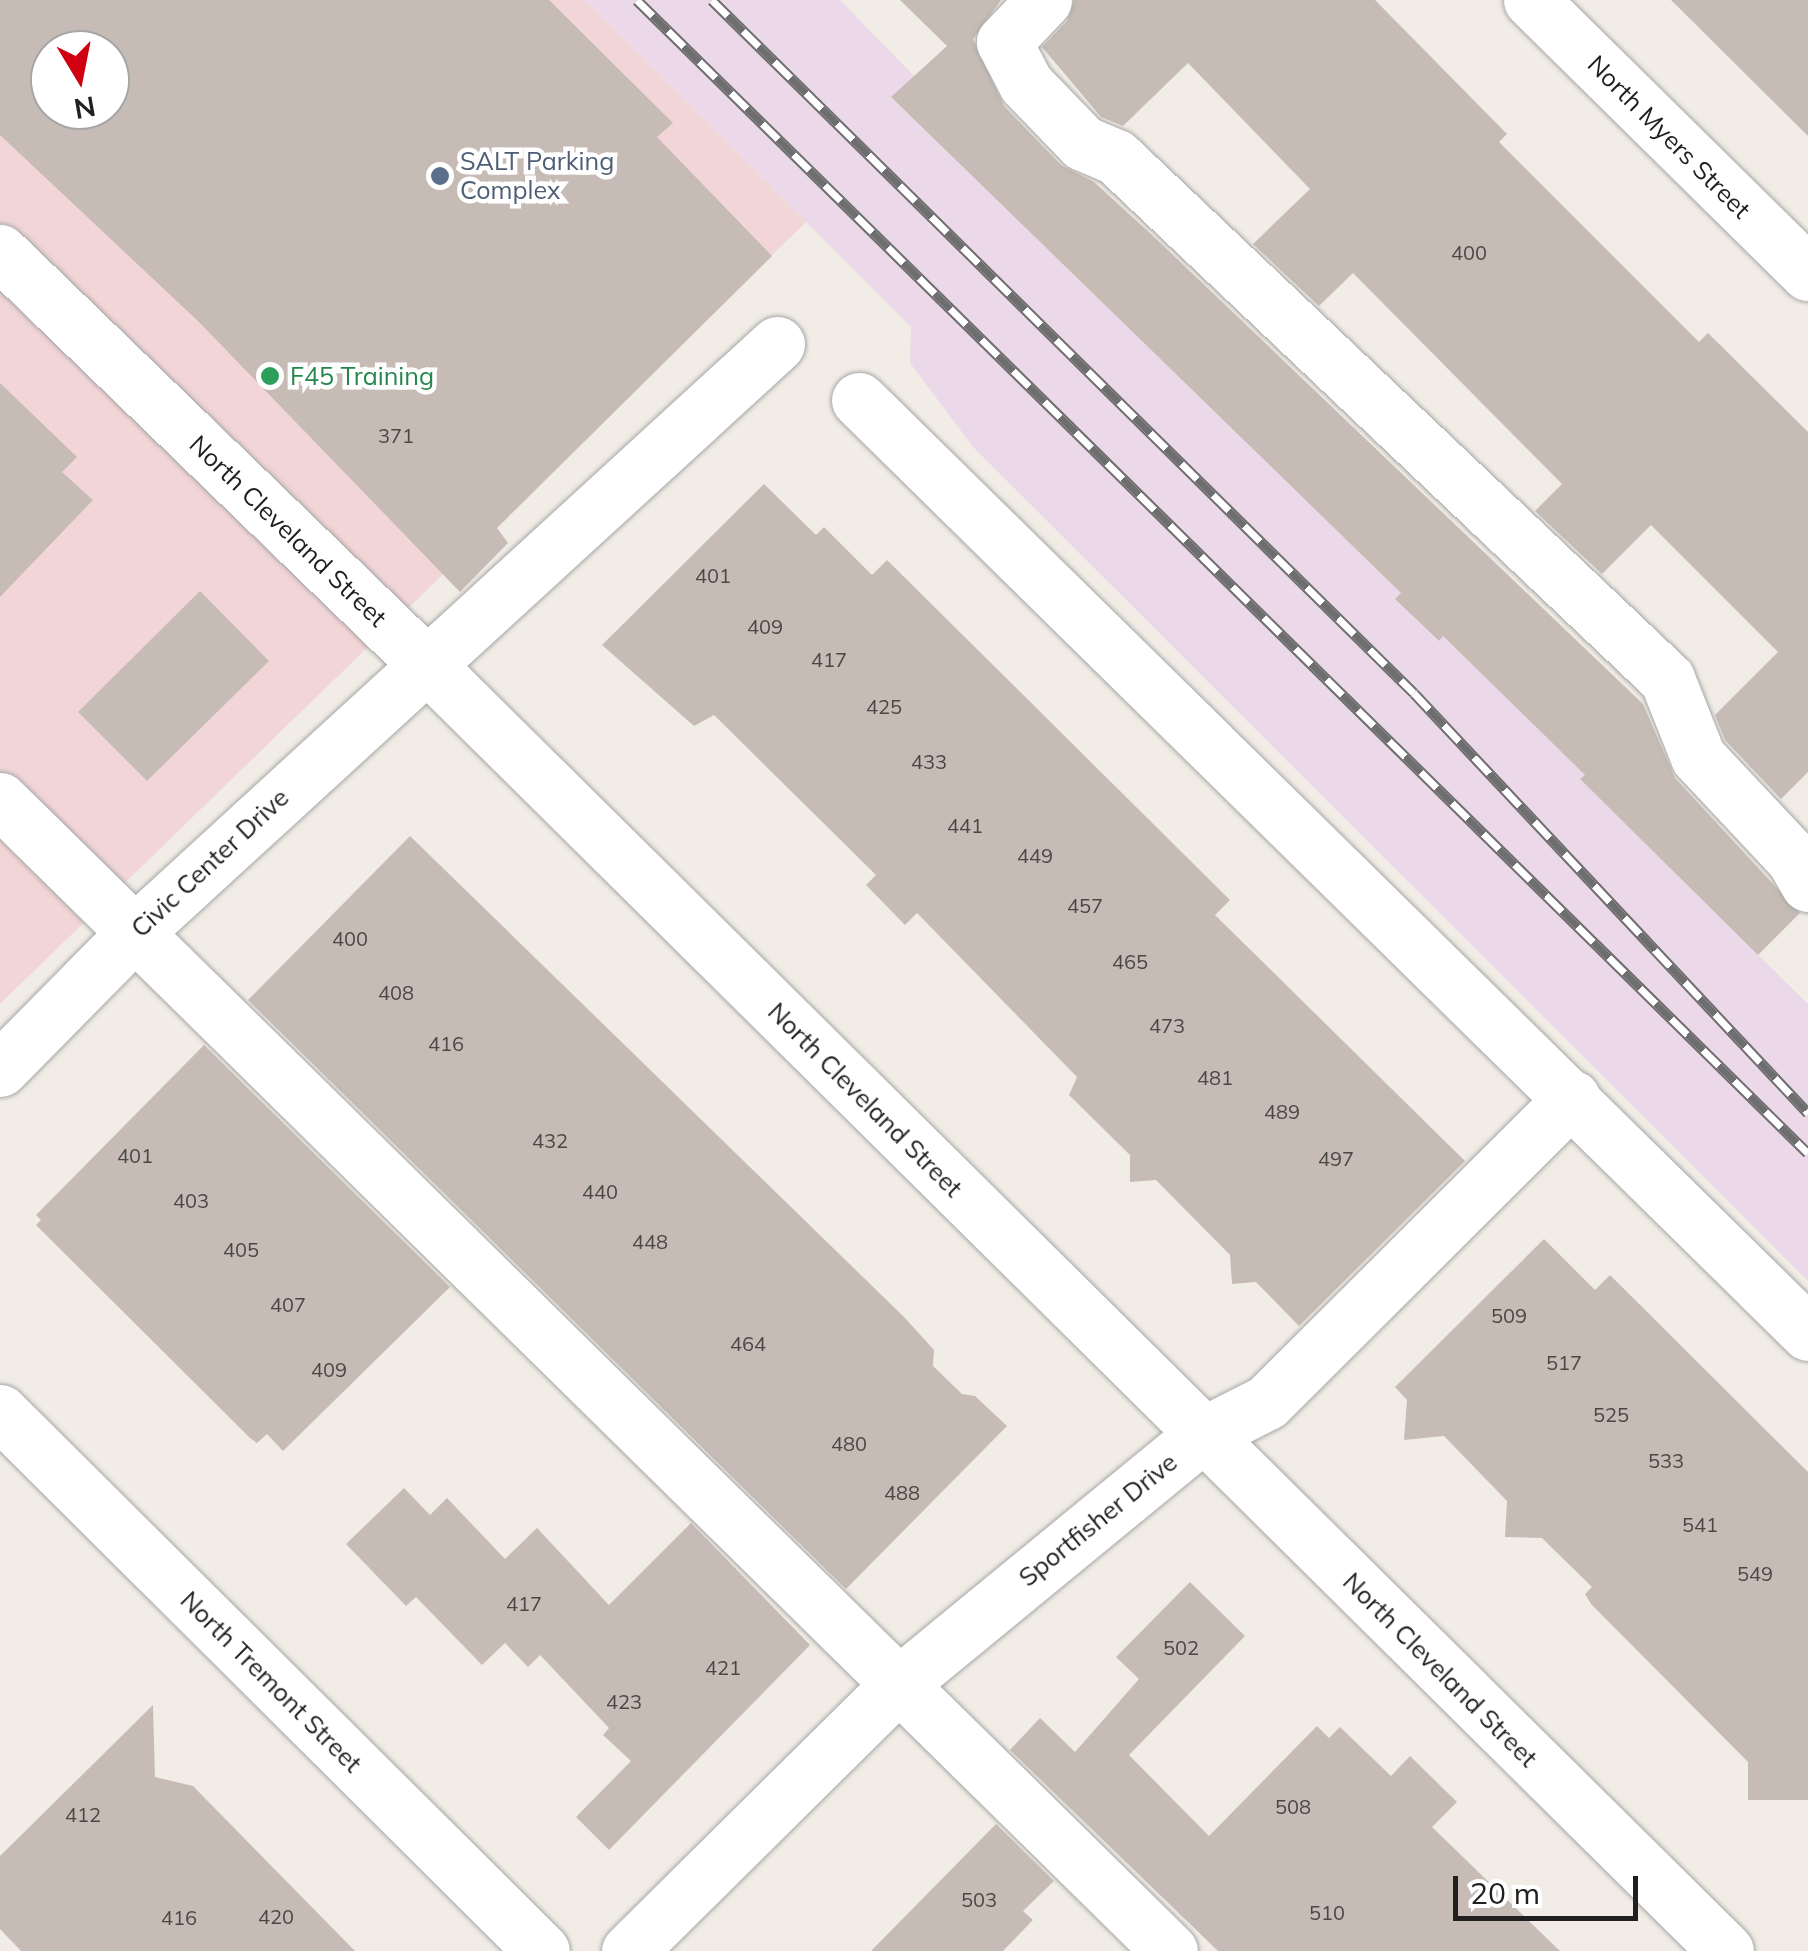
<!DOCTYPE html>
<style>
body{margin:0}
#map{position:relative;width:1808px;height:1951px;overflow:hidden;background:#f1ede6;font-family:Mulish,sans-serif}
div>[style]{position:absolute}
.commercial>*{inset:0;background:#f2d5d7}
.industrial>*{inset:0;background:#ebd8e9}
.building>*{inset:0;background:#c6bcb5}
.roads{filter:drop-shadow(0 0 2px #a7a7a7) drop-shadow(0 0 2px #a7a7a7)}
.minor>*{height:55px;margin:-27.5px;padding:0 27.5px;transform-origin:27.5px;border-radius:27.5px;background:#fff}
.rail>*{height:11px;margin-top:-5.5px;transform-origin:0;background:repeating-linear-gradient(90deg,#fff 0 22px,#6e6e6e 0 44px);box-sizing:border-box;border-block:2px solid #6e6e6e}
.dots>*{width:28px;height:28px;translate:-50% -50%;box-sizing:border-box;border:5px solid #fff;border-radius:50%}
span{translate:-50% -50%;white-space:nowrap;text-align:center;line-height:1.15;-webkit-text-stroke:9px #fff;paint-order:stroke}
.number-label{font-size:20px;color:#4a4745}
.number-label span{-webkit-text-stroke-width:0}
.street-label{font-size:25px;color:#202020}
.service-label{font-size:25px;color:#4e5e75}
.left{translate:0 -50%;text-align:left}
.leisure-label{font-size:25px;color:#27864d}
.north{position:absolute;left:30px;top:30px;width:100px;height:100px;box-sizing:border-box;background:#fff;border:2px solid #a6a6a6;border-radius:50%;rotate:170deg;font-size:28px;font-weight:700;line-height:40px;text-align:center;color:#202020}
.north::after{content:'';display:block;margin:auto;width:35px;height:45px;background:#d10011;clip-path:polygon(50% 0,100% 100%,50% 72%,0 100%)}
.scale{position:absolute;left:1453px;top:1876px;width:185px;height:45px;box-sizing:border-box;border:5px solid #202020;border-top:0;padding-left:12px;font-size:30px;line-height:35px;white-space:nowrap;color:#202020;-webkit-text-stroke:8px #fff;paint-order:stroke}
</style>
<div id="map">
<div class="commercial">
<i style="clip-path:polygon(evenodd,0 0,585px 0,806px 222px,0 1004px,0 0,50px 50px,110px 50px,110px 110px,50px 110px,50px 50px)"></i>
</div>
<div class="industrial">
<i style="clip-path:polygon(585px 0,840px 0,914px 76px,892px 98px,1401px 593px,1396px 599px,1438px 641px,1443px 636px,1585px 775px,1581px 780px,1808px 1004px,1808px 1281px,973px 447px,910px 363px,911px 327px)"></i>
</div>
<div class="building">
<i style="clip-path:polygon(evenodd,0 0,549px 0,673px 123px,657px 137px,772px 256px,497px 528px,508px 543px,460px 592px,199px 322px,0 135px,0 0,50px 50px,110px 50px,110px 110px,50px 110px,50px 50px)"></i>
<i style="clip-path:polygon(900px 0,1001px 0,973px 39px,1004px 106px,1061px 165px,1094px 182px,1152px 235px,1643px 704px,1675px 778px,1800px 913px,1758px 955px,1580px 779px,1585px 775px,1443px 636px,1439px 641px,1395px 599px,1401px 593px,891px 97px,947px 46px)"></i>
<i style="clip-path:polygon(1074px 0,1375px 0,1507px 134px,1499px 142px,1699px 342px,1708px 333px,1808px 432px,1808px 772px,1781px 799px,1725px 740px,1715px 715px,1778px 652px,1651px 525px,1602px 574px,1535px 511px,1562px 484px,1353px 273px,1319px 306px,1253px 244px,1310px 189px,1188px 63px,1123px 126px,1101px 117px,1042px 47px,1067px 21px)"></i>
<i style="clip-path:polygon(1671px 0,1808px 0,1808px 136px)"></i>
<i style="clip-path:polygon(0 383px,77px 457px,62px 472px,93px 500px,0 597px)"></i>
<i style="clip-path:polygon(764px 484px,816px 535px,824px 527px,872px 575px,887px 560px,1230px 900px,1215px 915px,1465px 1161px,1299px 1326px,1256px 1282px,1232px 1284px,1230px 1255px,1156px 1180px,1130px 1182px,1130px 1155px,1069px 1095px,1077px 1077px,917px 913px,905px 925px,866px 885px,876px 875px,714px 715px,694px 726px,602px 645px)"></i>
<i style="clip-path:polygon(200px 591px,269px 661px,147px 781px,78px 712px)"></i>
<i style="clip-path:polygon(410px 836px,904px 1317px,934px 1350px,933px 1366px,962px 1394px,975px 1396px,1007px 1426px,846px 1589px,248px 1000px)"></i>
<i style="clip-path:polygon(204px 1045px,450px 1287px,283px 1451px,267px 1434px,257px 1443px,250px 1438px,36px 1225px,41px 1220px,36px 1215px)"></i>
<i style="clip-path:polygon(1544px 1239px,1595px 1290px,1610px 1275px,1808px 1472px,1808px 1800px,1748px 1800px,1748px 1762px,1591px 1604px,1585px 1594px,1592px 1587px,1542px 1538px,1505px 1537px,1507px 1501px,1444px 1436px,1404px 1440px,1407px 1400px,1395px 1387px)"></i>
<i style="clip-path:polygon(404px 1488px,430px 1515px,447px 1498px,505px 1559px,537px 1528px,609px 1605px,691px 1523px,810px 1645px,609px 1850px,576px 1817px,631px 1761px,603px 1735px,609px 1728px,540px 1655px,528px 1667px,505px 1643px,482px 1665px,416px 1597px,406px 1606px,346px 1544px)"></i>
<i style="clip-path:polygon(1190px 1582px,1245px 1636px,1129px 1755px,1209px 1836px,1317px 1726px,1329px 1738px,1340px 1727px,1391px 1776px,1410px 1756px,1457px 1802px,1432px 1827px,1560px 1951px,1218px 1951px,1010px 1750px,1040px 1718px,1075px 1752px,1139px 1679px,1116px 1657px)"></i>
<i style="clip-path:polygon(153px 1705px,155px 1777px,193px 1786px,355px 1951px,21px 1951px,0 1929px,0 1856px)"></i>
<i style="clip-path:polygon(996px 1824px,1054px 1881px,1023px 1911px,1033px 1920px,1003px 1951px,871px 1951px)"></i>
</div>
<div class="roads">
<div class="minor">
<i style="left:1044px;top:0;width:58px;rotate:133.6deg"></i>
<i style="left:1004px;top:42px;width:47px;rotate:62.4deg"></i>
<i style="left:1026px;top:84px;width:82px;rotate:46deg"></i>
<i style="left:1083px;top:143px;width:36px;rotate:23deg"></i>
<i style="left:1116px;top:157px;width:759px;rotate:43.45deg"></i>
<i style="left:1667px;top:679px;width:84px;rotate:68.3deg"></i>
<i style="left:1698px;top:757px;width:139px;rotate:46.8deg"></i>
<i style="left:1793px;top:858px;width:30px;rotate:60deg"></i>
<i style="left:1531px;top:0;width:389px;rotate:44.6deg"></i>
<i style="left:0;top:252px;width:593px;rotate:44.04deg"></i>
<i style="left:426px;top:664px;width:1829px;rotate:44.71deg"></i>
<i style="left:859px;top:400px;width:1331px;rotate:44.51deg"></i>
<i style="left:0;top:800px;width:1641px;rotate:44.53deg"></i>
<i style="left:0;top:1069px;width:191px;rotate:-45.4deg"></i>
<i style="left:134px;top:933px;width:872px;rotate:-42.49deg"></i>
<i style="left:0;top:1412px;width:764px;rotate:44.84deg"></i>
<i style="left:629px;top:1951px;width:380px;rotate:-44.7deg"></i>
<i style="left:899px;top:1684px;width:392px;rotate:-39.4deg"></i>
<i style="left:1202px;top:1435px;width:73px;rotate:-26.9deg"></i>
<i style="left:1267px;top:1402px;width:431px;rotate:-44.9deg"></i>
</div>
</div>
<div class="rail">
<i style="left:637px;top:0;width:1643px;rotate:44.56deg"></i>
<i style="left:712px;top:0;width:986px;rotate:44.63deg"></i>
<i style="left:1414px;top:693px;width:576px;rotate:46.83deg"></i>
</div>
<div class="dots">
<i style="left:440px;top:176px;background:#5c6f8a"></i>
<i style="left:270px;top:376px;background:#2e9e5b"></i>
</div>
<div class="number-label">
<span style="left:1469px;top:252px">400</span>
<span style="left:396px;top:435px">371</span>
<span style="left:713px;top:575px">401</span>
<span style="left:765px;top:626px">409</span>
<span style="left:829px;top:659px">417</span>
<span style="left:884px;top:706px">425</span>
<span style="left:929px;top:761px">433</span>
<span style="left:965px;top:825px">441</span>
<span style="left:1035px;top:855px">449</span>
<span style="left:1085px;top:905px">457</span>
<span style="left:350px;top:938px">400</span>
<span style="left:1130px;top:961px">465</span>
<span style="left:396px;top:992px">408</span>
<span style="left:1167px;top:1025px">473</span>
<span style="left:446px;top:1043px">416</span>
<span style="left:1215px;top:1077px">481</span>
<span style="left:1282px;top:1111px">489</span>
<span style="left:550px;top:1140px">432</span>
<span style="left:135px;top:1155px">401</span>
<span style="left:1336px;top:1158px">497</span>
<span style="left:600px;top:1191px">440</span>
<span style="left:191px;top:1200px">403</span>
<span style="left:650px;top:1241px">448</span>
<span style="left:241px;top:1249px">405</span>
<span style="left:288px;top:1304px">407</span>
<span style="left:1509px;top:1315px">509</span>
<span style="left:748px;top:1343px">464</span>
<span style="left:1564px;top:1362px">517</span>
<span style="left:329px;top:1369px">409</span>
<span style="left:1611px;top:1414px">525</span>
<span style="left:849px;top:1443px">480</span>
<span style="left:1666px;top:1460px">533</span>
<span style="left:902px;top:1492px">488</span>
<span style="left:1700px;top:1524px">541</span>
<span style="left:1755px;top:1573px">549</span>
<span style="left:524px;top:1603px">417</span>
<span style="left:1181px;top:1647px">502</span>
<span style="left:723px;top:1667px">421</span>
<span style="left:624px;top:1701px">423</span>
<span style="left:1293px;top:1806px">508</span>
<span style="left:83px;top:1814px">412</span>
<span style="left:979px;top:1899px">503</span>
<span style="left:1327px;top:1912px">510</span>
<span style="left:276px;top:1916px">420</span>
<span style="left:179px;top:1917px">416</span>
</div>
<div class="street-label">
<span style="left:1669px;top:137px;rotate:45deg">North Myers Street</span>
<span style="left:288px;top:531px;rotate:44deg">North Cleveland Street</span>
<span style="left:210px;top:863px;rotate:-43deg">Civic Center Drive</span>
<span style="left:865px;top:1100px;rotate:45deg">North Cleveland Street</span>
<span style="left:1098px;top:1520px;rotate:-39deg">Sportfisher Drive</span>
<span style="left:1440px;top:1670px;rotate:45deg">North Cleveland Street</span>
<span style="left:271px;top:1682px;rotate:45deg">North Tremont Street</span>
</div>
<div class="service-label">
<span class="left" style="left:460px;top:176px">SALT Parking<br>Complex</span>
</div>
<div class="leisure-label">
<span class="left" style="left:290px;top:376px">F45 Training</span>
</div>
<div class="north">N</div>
<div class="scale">20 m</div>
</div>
